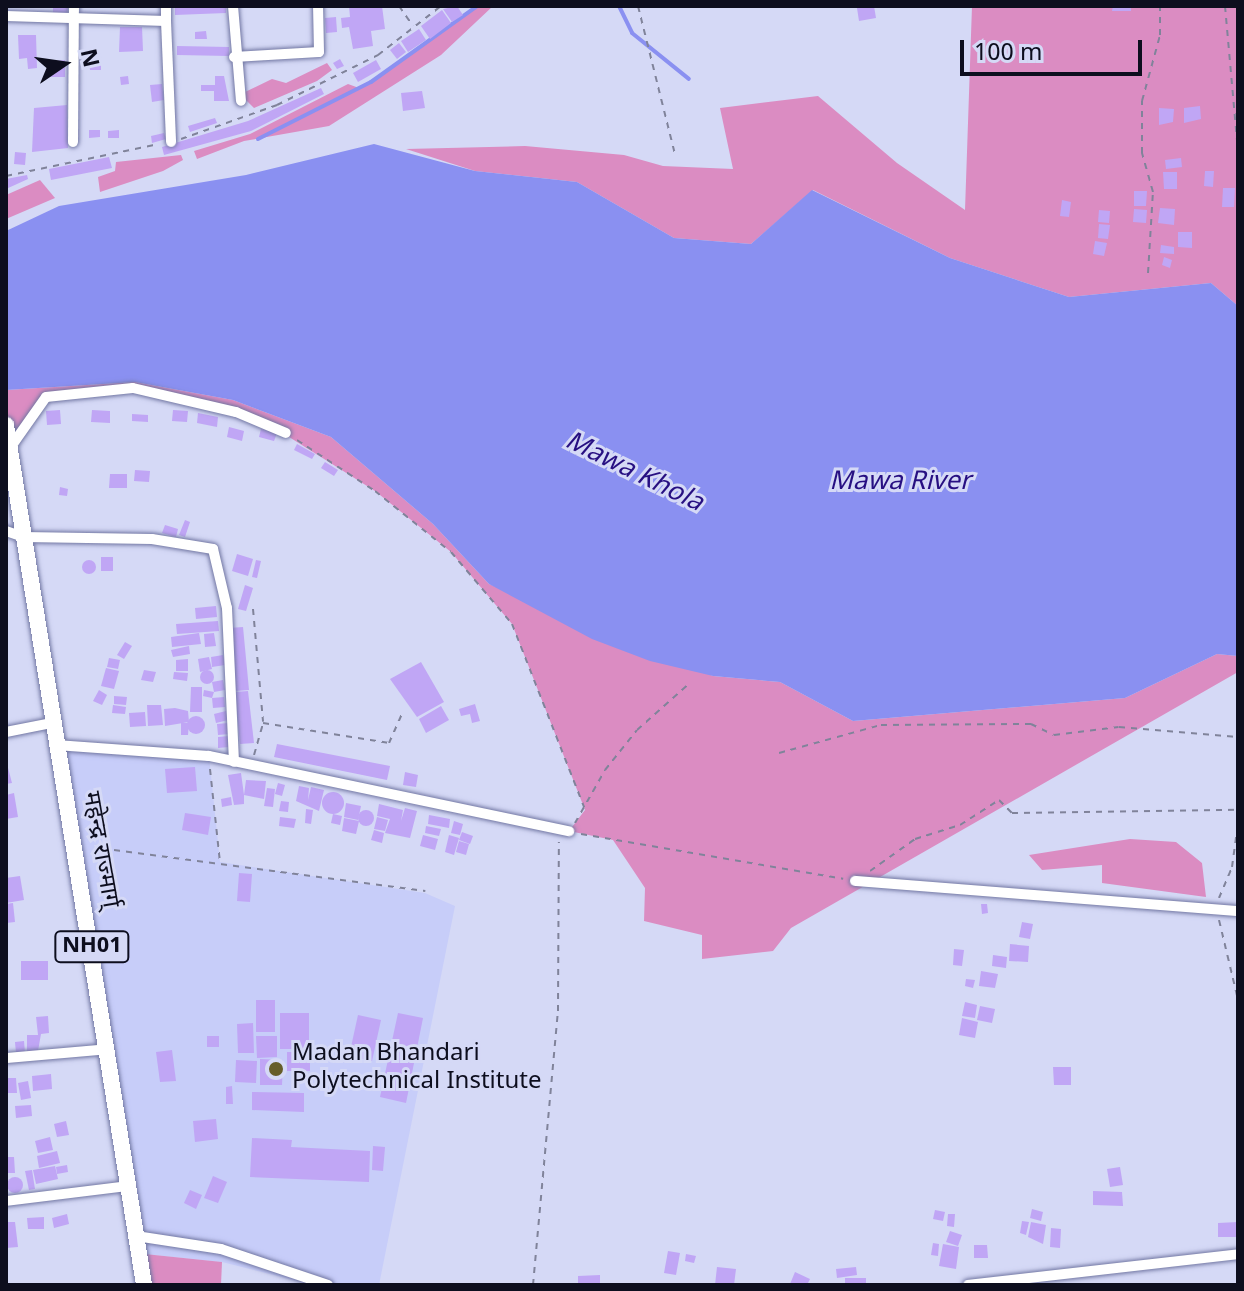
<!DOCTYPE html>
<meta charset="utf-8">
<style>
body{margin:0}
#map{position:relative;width:1244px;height:1291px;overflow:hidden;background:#d5d9f6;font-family:Georgia,"Noto Sans Devanagari",serif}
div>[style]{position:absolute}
.built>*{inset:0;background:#c7cdf9}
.green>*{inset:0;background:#db8cc2}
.water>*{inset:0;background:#8a90f1}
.stream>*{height:4px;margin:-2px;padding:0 2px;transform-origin:2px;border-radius:2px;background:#8a90f1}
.building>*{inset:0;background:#c0a6f5}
.round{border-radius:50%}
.path>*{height:2px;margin-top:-1px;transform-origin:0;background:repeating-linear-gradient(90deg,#80839a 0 6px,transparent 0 12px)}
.roads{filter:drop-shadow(0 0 2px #7277a3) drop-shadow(0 0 2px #7277a3)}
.minor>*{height:10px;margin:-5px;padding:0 5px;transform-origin:5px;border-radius:5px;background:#fff}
.trunk>*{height:16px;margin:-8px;padding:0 8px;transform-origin:8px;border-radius:8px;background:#fff}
.dots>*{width:22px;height:22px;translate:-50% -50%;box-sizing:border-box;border:4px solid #d5d9f6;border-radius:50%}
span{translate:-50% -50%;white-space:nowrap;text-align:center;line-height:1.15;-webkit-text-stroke:6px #d5d9f6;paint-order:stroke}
.shield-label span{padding:2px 6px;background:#d5d9f6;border:2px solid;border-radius:6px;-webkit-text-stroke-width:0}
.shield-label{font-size:22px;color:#0d0e1e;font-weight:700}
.street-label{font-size:24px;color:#0d0e1e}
.poi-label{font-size:24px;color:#0d0e1e}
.left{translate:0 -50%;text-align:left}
.water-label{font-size:26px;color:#270f82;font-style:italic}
.frame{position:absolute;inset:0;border:8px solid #0d0e1e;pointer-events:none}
.north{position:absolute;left:24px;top:24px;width:80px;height:80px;-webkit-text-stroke:6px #d5d9f6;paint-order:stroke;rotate:77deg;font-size:22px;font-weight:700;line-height:32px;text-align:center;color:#0d0e1e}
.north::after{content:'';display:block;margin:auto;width:28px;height:36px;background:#0d0e1e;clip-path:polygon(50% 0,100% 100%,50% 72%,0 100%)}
.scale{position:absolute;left:960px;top:40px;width:182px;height:36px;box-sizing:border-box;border:4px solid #0d0e1e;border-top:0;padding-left:10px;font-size:24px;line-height:28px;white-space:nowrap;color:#0d0e1e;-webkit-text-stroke:6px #d5d9f6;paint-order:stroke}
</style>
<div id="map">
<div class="built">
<i style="clip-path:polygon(54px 741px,209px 756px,220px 862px,425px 893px,455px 906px,379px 1285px,313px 1285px,222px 1262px,135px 1253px)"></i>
</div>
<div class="green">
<i style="clip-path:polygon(477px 6px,493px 6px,441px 55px,329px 126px,244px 141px,197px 159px,194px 151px,250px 134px,348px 84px,359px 88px,371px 82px)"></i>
<i style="clip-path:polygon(972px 6px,1238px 6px,1238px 306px,1211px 283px,1069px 297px,950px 258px,813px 190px,751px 244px,674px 238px,577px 182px,475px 171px,406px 149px,525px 146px,624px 155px,663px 166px,733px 169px,720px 108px,818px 96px,897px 163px,965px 210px)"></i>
<i style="clip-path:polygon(327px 63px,332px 70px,317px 81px,254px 108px,245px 99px,245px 92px,272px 79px,286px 83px)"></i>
<i style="clip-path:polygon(181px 155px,183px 160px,163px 171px,100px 192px,98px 177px,115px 171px,116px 162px)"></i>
<i style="clip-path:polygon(40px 180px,55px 198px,6px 219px,6px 195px)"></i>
<i style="clip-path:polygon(135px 382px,233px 400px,331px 437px,433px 524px,489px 584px,713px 676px,780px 682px,853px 721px,1125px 698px,1217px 654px,1238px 656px,1238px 672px,791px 928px,773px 951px,702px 959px,702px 935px,644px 921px,645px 888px,613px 840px,569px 831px,585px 810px,512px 624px,451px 552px,375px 491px,270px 425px,133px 388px,46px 397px,6px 447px,6px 390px)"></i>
<i style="clip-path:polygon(1130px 839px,1176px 842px,1202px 863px,1206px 897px,1102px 883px,1102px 865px,1042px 870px,1029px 855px)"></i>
<i style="clip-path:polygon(135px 1253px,222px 1262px,221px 1285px,140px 1285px)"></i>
</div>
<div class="water">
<i style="clip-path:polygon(374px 144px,475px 171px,577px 182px,674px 238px,751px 244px,812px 190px,950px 258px,1069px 297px,1211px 283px,1238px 306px,1238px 656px,1217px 654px,1125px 698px,853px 721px,780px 682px,713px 676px,650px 661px,592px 639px,489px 584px,433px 524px,331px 437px,233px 400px,135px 382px,6px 390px,6px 231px,59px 206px,246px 175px)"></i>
</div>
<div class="stream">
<i style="left:619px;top:6px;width:30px;rotate:64deg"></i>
<i style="left:632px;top:33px;width:73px;rotate:38.9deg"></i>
<i style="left:258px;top:139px;width:127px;rotate:-26.8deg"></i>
<i style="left:371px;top:82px;width:130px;rotate:-35.6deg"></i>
</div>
<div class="building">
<i style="clip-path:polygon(53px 6px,68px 6px,67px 14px,53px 14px)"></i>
<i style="clip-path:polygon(175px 6px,226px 6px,226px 13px,175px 15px)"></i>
<i style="clip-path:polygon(349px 6px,382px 6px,385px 29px,371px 31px,373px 46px,353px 49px,349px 27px,342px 28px,341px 18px,350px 17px)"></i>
<i style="clip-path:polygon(457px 6px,463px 15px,452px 22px,443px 9px)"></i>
<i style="clip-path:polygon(874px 6px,876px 18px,859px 21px,857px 8px)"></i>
<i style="clip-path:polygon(1113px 6px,1131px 6px,1131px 11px,1112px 11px)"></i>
<i style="clip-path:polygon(442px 10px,451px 23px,430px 39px,421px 26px)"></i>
<i style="clip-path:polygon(336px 17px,337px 32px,326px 33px,325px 18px)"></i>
<i style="clip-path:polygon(120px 27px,142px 27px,143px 51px,119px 52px)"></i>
<i style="clip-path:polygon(419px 29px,426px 40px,408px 52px,401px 41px)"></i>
<i style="clip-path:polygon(206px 31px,207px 39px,195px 39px,195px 32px)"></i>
<i style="clip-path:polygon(18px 35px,36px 35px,37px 68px,28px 69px,27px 58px,19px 59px)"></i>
<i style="clip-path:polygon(399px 43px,406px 52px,397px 59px,390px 50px)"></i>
<i style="clip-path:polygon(177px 46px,229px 47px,229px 56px,177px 55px)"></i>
<i style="clip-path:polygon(340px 59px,344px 66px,337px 69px,333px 63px)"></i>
<i style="clip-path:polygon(65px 60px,65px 77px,49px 77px,49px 62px)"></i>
<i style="clip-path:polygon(376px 60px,381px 69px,358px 82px,353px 73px)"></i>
<i style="clip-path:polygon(101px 62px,101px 70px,90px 70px,89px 63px)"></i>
<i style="clip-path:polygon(128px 76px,129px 84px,121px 85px,120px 77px)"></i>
<i style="clip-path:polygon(215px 76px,224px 76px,229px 101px,214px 101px,214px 91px,201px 91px,201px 85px,215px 85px)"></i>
<i style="clip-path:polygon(162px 84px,164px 100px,152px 102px,150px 85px)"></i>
<i style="clip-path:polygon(321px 88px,324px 94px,251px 131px,164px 155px,162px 147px,248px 121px)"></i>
<i style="clip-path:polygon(422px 91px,425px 108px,403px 111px,401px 93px)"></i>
<i style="clip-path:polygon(67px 105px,68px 148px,32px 152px,34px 108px)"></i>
<i style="clip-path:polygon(1200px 106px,1201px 119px,1184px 123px,1184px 108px)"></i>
<i style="clip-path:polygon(1159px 108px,1174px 109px,1173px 122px,1159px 125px)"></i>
<i style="clip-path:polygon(215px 118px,217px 123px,190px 132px,188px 126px)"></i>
<i style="clip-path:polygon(89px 130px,100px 130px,100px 137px,89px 138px)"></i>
<i style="clip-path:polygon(119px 130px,119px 138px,108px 138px,108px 131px)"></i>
<i style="clip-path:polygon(164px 133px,166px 139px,152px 143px,151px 136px)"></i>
<i style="clip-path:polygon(15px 152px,26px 153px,25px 165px,14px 164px)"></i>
<i style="clip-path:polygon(109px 157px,112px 168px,51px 180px,49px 169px)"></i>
<i style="clip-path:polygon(1181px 158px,1182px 167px,1166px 169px,1165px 160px)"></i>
<i style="clip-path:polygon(1205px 171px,1214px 171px,1213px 187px,1204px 186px)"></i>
<i style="clip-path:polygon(1163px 172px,1177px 172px,1177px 189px,1164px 189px)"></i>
<i style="clip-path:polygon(27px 175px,28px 179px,6px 189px,6px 179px)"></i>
<i style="clip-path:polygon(1223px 188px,1235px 188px,1234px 207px,1222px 207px)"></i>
<i style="clip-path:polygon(1134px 191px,1147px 191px,1146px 206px,1134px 206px)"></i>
<i style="clip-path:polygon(1062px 200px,1071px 202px,1069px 217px,1060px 216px)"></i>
<i style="clip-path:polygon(1160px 208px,1175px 209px,1174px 225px,1158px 223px)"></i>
<i style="clip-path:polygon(1134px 209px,1147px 210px,1146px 223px,1133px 222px)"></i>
<i style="clip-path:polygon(1099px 210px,1110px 211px,1109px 223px,1098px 222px)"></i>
<i style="clip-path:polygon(1099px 224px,1110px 225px,1108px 239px,1098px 238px)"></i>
<i style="clip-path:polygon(1178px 232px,1192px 232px,1192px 248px,1178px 247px)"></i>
<i style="clip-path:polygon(1095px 241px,1107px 243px,1104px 256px,1093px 254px)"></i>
<i style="clip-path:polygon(1161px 245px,1174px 247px,1174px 254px,1160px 253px)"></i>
<i style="clip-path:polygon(1164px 257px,1172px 260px,1170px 268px,1162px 265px)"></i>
<i style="clip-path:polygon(60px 410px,61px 424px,47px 425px,46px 411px)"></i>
<i style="clip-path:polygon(92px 410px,110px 411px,110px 423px,91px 422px)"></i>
<i style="clip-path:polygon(173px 410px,188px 411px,187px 422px,172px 421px)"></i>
<i style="clip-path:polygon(198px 413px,218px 417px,217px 427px,197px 423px)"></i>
<i style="clip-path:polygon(132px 414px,148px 415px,148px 422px,132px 421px)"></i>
<i style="clip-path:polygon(229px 427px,244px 431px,242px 441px,227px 437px)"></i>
<i style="clip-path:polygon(261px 429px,277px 433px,274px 441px,259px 437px)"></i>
<i style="clip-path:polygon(297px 444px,315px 454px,312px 459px,294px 450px)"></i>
<i style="clip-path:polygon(325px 462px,338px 470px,334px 476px,321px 468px)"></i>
<i style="clip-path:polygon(135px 470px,150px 471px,149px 482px,134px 481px)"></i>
<i style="clip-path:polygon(110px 474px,127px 474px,127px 488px,109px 488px)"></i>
<i style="clip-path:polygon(60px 487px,68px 489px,67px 496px,59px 495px)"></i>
<i style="clip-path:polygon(185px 520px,190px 522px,185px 537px,179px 535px)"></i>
<i style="clip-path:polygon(165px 525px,178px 529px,176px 537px,162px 533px)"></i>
<i style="clip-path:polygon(237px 554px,253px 559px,248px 576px,232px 571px)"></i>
<i style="clip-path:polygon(101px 557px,113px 557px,113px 571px,101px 571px)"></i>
<i style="clip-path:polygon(256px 560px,261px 561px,257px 578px,252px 577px)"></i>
<i class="round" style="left:82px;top:560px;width:14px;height:14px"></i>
<i style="clip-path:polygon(245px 585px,253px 588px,246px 611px,238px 609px)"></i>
<i style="clip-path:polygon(216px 606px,217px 617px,196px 619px,195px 608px)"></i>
<i style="clip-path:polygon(218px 621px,219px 631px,177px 634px,176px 624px)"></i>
<i style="clip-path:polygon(243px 627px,249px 690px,235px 691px,229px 628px)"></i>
<i style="clip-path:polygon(199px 633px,201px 644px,172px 647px,171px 637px)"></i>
<i style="clip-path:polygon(214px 633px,216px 646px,205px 647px,204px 634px)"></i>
<i style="clip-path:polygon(125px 642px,132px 646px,124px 659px,117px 655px)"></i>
<i style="clip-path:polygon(189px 646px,190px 654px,173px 657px,171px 650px)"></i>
<i style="clip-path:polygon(223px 655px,225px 665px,212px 667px,211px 657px)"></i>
<i style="clip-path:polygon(209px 657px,212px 669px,200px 672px,198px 659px)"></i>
<i style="clip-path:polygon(109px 658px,120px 660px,118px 669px,107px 667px)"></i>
<i style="clip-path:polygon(188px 659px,188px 671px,176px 671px,176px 660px)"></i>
<i style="clip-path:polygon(421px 662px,444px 702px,417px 717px,390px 679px)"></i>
<i style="clip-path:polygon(106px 668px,119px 671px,114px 689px,101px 686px)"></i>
<i style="clip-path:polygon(144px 670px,156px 672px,153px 682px,141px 680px)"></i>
<i class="round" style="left:200px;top:670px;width:14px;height:14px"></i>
<i style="clip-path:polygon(174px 672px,188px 673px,187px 681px,173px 679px)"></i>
<i style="clip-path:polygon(223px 680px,225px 690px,214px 692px,212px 682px)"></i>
<i style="clip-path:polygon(191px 687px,202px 687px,202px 712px,190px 712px)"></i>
<i style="clip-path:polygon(99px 690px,107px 695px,102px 705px,93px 701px)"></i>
<i style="clip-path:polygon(204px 690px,214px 692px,212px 698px,203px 696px)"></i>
<i style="clip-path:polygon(248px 691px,254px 743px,240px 744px,235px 692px)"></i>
<i style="clip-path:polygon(114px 696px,127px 697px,126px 705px,114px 704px)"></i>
<i style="clip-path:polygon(224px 697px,225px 707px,213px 708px,212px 698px)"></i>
<i style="clip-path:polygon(475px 704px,480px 721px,472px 723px,470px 714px,461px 716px,459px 709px)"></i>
<i style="clip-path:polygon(113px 705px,126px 707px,125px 714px,112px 713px)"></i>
<i style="clip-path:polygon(147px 705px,161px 705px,163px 725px,148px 726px)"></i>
<i style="clip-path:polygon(441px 706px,449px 720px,426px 733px,419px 719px)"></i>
<i style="clip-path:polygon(175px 708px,188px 711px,189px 722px,165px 726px,164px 709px)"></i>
<i style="clip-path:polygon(226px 711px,228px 720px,216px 723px,214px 714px)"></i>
<i style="clip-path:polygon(145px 712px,146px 726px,130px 727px,129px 713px)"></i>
<i class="round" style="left:187px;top:716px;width:18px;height:18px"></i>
<i style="clip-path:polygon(181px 723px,189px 723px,188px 735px,181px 735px)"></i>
<i style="clip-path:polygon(228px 723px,229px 734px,218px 735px,217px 724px)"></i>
<i style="clip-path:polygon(229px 736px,229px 747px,218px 748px,218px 737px)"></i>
<i style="clip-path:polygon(277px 744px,390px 766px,387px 780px,274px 757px)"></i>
<i style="clip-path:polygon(6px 760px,12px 783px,6px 784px)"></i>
<i style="clip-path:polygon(195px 767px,197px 791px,167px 793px,165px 769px)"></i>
<i style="clip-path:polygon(405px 772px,418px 775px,416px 787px,403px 785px)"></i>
<i style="clip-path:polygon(241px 773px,244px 795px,246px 780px,266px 781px,264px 799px,244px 795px,244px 804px,234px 805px,228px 775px)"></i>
<i style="clip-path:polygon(278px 783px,285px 785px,282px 796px,275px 794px)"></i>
<i style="clip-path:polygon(299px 786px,309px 788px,308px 800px,311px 787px,324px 790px,319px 811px,296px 801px)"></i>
<i style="clip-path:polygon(267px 788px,275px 789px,273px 807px,264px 806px)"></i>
<i class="round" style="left:322px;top:792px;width:22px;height:22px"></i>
<i style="clip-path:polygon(14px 793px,18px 817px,6px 819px,6px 795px)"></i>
<i style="clip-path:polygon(231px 797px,232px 805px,222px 807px,221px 799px)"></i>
<i style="clip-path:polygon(281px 801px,289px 802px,288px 812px,279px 811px)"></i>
<i style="clip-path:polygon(346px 803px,361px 806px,358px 820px,344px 817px)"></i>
<i style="clip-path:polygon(379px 804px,403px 810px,401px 821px,405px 808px,417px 811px,410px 838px,385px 833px,390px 819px,377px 816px)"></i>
<i style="clip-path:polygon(306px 809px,313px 810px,311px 824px,305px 823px)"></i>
<i class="round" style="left:358px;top:810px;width:16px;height:16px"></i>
<i style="clip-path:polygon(185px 813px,211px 817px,208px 835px,182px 830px)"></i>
<i style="clip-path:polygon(333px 814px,342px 816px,340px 825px,331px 823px)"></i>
<i style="clip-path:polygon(429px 815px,450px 819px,449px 828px,428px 824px)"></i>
<i style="clip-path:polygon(280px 817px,296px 819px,294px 828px,279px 826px)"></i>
<i style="clip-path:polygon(377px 817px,388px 820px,385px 831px,374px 829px)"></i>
<i style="clip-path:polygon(344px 818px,359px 821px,356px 834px,342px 831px)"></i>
<i style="clip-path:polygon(454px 821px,463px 824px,460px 835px,451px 833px)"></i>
<i style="clip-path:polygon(426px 826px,441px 829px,439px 836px,425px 833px)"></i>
<i style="clip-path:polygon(374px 830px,384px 833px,382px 843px,371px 840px)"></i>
<i style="clip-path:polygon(462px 832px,473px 836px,470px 844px,459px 840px)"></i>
<i style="clip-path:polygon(423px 835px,438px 839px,435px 850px,420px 846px)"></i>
<i style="clip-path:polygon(449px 835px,459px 838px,454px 855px,445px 852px)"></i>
<i style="clip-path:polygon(459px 841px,469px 844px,466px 855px,456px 852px)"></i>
<i style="clip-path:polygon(239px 873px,252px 874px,250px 902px,237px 901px)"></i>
<i style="clip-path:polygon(20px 876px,24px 900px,6px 903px,6px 878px)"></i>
<i style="clip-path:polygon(13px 903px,15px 922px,6px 923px,6px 904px)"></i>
<i style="clip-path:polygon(981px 904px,987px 904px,988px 913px,982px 914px)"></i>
<i style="clip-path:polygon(1022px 922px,1033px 924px,1030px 939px,1019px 937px)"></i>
<i style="clip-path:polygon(1010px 944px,1029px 946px,1028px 962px,1009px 961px)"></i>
<i style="clip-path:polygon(954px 949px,964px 950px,962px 966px,953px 965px)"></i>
<i style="clip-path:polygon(993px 955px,1007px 957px,1006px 968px,992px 966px)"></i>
<i style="clip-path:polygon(21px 961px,48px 961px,48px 980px,21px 980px)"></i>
<i style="clip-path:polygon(981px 971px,998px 974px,995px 988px,979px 986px)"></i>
<i style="clip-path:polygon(966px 979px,975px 980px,973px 988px,965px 986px)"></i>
<i style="clip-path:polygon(256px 1000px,275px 1000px,275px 1032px,256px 1032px)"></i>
<i style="clip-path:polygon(965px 1002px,977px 1005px,975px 1018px,962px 1016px)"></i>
<i style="clip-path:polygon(980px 1006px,995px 1009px,992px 1023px,977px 1020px)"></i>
<i style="clip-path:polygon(280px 1013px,309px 1013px,309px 1049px,280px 1049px)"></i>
<i style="clip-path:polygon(398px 1013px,423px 1018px,406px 1103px,380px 1097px)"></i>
<i style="clip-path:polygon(358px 1015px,381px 1020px,372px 1061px,349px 1056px)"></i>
<i style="clip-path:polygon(48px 1016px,49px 1033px,41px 1034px,38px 1051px,27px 1052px,27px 1035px,38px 1035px,36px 1017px)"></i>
<i style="clip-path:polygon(962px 1018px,978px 1022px,975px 1038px,959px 1035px)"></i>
<i style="clip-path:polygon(253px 1023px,254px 1053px,238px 1053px,237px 1024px)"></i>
<i style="clip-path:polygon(207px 1036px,219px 1036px,219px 1047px,207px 1047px)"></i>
<i style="clip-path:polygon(256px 1036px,277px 1036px,277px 1057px,257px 1058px)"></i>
<i style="clip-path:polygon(24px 1041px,25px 1053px,16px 1053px,15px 1042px)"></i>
<i style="clip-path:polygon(172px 1050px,176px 1081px,160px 1082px,156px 1052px)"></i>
<i style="clip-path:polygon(287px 1052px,310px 1052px,310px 1071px,287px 1071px)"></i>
<i style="clip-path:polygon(260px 1059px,283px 1060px,282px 1085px,260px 1085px)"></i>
<i style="clip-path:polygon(236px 1060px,257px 1061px,256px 1083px,235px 1082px)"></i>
<i style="clip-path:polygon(1053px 1067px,1071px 1067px,1071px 1085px,1054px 1085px)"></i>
<i style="clip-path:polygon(51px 1074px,52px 1089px,33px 1091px,32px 1076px)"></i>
<i style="clip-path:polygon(6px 1078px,16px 1078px,17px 1093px,6px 1093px)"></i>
<i style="clip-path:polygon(28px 1081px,31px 1098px,21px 1100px,18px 1083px)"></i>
<i style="clip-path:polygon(232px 1086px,233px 1104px,226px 1104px,226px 1087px)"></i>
<i style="clip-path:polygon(252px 1092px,304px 1093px,304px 1112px,252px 1110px)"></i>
<i style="clip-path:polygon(31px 1105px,32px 1116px,16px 1118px,15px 1106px)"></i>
<i style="clip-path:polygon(216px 1119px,218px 1139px,195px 1142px,193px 1121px)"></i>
<i style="clip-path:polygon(66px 1121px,69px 1135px,57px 1137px,54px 1124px)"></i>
<i style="clip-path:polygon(50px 1137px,53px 1150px,38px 1153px,35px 1141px)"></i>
<i style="clip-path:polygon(252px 1138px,292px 1140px,291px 1147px,370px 1151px,369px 1182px,250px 1177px)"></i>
<i style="clip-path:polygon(373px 1146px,385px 1147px,383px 1171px,372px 1170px)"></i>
<i style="clip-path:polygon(57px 1151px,60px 1163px,39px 1168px,37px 1156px)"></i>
<i style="clip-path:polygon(6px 1157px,14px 1157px,15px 1173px,6px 1173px)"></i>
<i style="clip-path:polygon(67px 1165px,68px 1172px,57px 1174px,56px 1167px)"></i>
<i style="clip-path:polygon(55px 1166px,58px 1179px,36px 1184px,33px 1170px)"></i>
<i style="clip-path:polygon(1120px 1167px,1123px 1185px,1110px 1187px,1107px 1169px)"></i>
<i style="clip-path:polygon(32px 1170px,35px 1189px,29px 1190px,25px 1171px)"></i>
<i style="clip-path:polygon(213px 1176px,227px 1182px,218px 1203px,204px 1198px)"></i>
<i class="round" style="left:7px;top:1177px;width:16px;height:16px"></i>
<i style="clip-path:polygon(190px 1190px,202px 1195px,196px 1209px,184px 1203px)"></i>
<i style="clip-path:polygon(1093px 1191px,1122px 1192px,1123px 1206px,1093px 1205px)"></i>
<i style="clip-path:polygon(1032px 1209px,1043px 1212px,1041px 1221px,1030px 1218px)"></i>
<i style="clip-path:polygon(935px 1210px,945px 1212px,943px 1221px,933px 1219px)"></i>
<i style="clip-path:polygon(67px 1214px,69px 1224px,54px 1228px,52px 1218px)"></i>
<i style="clip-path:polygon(948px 1214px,955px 1214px,954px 1227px,947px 1226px)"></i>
<i style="clip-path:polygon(44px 1217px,44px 1229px,28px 1229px,27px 1218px)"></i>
<i style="clip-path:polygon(1022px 1221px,1029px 1222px,1026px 1235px,1020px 1233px)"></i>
<i style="clip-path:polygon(6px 1222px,15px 1222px,18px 1247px,6px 1248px)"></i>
<i style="clip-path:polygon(1031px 1222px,1046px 1225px,1043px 1244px,1028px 1237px)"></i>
<i style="clip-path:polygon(1238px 1222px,1238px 1237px,1218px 1237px,1218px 1223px)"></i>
<i style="clip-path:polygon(1051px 1228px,1061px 1229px,1060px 1248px,1050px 1247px)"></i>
<i style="clip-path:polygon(950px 1231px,962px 1235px,958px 1246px,946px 1242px)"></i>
<i style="clip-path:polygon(933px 1243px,939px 1244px,938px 1256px,931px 1255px)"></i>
<i style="clip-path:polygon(943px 1244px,959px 1247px,956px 1269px,939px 1266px)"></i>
<i style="clip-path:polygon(974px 1245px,987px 1245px,988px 1258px,974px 1258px)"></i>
<i style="clip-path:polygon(668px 1251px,680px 1253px,676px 1275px,664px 1273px)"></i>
<i style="clip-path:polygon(686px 1254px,696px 1256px,694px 1263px,685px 1261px)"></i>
<i style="clip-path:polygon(717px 1267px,736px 1269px,734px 1285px,715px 1285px)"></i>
<i style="clip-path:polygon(856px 1267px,857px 1275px,837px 1278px,836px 1269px)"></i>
<i style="clip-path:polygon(795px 1272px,810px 1279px,807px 1285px,790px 1284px)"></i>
<i style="clip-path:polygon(600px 1275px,600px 1285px,578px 1285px,578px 1276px)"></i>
<i style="clip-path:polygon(845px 1278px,866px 1278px,866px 1285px,845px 1285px)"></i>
</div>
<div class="path">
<i style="left:399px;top:6px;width:24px;rotate:55deg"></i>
<i style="left:638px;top:6px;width:153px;rotate:76deg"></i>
<i style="left:1225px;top:6px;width:147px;rotate:84.9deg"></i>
<i style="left:181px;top:139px;width:102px;rotate:-19.5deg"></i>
<i style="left:277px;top:105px;width:113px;rotate:-26.3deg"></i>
<i style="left:378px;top:55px;width:80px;rotate:-37.9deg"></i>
<i style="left:1238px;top:169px;width:56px;rotate:90deg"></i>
<i style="left:6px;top:176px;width:156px;rotate:-11.8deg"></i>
<i style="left:1148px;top:273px;width:81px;rotate:-86.5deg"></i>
<i style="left:1153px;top:192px;width:41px;rotate:-105.8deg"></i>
<i style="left:1142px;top:153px;width:52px;rotate:-90deg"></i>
<i style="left:1142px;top:101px;width:68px;rotate:-74.7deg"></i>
<i style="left:1160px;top:35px;width:29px;rotate:-90deg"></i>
<i style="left:297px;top:440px;width:93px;rotate:33.2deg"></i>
<i style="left:375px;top:491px;width:97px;rotate:38.8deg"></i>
<i style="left:451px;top:552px;width:94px;rotate:49.7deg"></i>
<i style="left:512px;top:624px;width:197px;rotate:68.5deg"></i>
<i style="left:253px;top:609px;width:113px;rotate:84.9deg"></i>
<i style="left:779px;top:753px;width:106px;rotate:-15.4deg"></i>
<i style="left:881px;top:725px;width:150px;rotate:-0.4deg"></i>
<i style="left:1031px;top:724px;width:25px;rotate:26deg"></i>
<i style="left:1054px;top:735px;width:65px;rotate:-7deg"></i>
<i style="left:1119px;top:727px;width:119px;rotate:4.8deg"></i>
<i style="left:254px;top:755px;width:33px;rotate:-74deg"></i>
<i style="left:263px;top:723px;width:128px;rotate:9deg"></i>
<i style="left:389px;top:743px;width:32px;rotate:-66deg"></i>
<i style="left:210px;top:769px;width:94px;rotate:83.9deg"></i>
<i style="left:575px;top:823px;width:61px;rotate:-60.5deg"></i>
<i style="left:605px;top:770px;width:51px;rotate:-51.3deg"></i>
<i style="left:637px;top:730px;width:71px;rotate:-41.6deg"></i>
<i style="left:581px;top:834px;width:266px;rotate:9.7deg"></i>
<i style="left:114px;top:850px;width:314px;rotate:7.5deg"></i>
<i style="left:870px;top:871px;width:55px;rotate:-35.4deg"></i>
<i style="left:915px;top:839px;width:47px;rotate:-17.3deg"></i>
<i style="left:960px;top:825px;width:46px;rotate:-32.7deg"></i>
<i style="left:999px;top:800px;width:18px;rotate:45deg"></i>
<i style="left:1012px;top:813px;width:226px;rotate:-0.8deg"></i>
<i style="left:1219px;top:898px;width:34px;rotate:-67deg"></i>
<i style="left:1232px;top:867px;width:44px;rotate:-82.2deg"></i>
<i style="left:1219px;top:920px;width:82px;rotate:76.6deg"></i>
<i style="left:533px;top:1285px;width:275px;rotate:-84.8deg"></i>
<i style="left:558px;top:1011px;width:169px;rotate:-89.7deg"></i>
</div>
<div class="roads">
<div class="minor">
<i style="left:233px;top:6px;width:95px;rotate:85.2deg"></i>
<i style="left:6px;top:16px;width:160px;rotate:1.8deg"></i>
<i style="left:166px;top:21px;width:15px;rotate:-90deg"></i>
<i style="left:166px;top:21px;width:121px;rotate:87.6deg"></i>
<i style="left:234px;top:57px;width:85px;rotate:-3.4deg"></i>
<i style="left:319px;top:52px;width:46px;rotate:-91.2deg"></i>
<i style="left:73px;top:142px;width:136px;rotate:-89.6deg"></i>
<i style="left:10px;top:448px;width:62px;rotate:-54.8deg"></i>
<i style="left:46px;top:397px;width:87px;rotate:-5.9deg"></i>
<i style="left:133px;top:388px;width:106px;rotate:13.1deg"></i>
<i style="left:236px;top:412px;width:54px;rotate:22.8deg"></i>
<i style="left:6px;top:531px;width:18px;rotate:19deg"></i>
<i style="left:23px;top:537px;width:129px;rotate:0.9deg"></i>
<i style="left:152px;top:539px;width:62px;rotate:9.3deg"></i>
<i style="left:213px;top:549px;width:61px;rotate:76.7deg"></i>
<i style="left:227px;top:608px;width:154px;rotate:87.4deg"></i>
<i style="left:6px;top:732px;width:47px;rotate:-11.1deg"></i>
<i style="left:56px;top:745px;width:153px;rotate:4.1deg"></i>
<i style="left:209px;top:756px;width:368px;rotate:11.8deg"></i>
<i style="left:855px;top:881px;width:384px;rotate:4.5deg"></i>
<i style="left:6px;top:1058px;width:102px;rotate:-5deg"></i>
<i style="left:6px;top:1201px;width:123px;rotate:-7deg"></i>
<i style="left:136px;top:1236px;width:86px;rotate:8.7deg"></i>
<i style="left:221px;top:1249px;width:113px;rotate:18.6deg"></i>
<i style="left:968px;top:1285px;width:272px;rotate:-6.5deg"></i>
</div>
<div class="trunk">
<i style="left:6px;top:425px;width:871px;rotate:80.88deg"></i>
</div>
</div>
<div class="dots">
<i style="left:276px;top:1069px;background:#665d29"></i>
</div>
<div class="shield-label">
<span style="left:92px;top:947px">NH01</span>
</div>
<div class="street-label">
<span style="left:99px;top:850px;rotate:80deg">महेन्द्र राज्मार्ग्</span>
</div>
<div class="poi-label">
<span class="left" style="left:292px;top:1069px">Madan Bhandari<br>Polytechnical Institute</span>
</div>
<div class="water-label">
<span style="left:633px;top:474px;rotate:26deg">Mawa Khola</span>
<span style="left:900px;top:484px">Mawa River</span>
</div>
<div class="frame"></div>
<div class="north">N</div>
<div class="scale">100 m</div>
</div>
